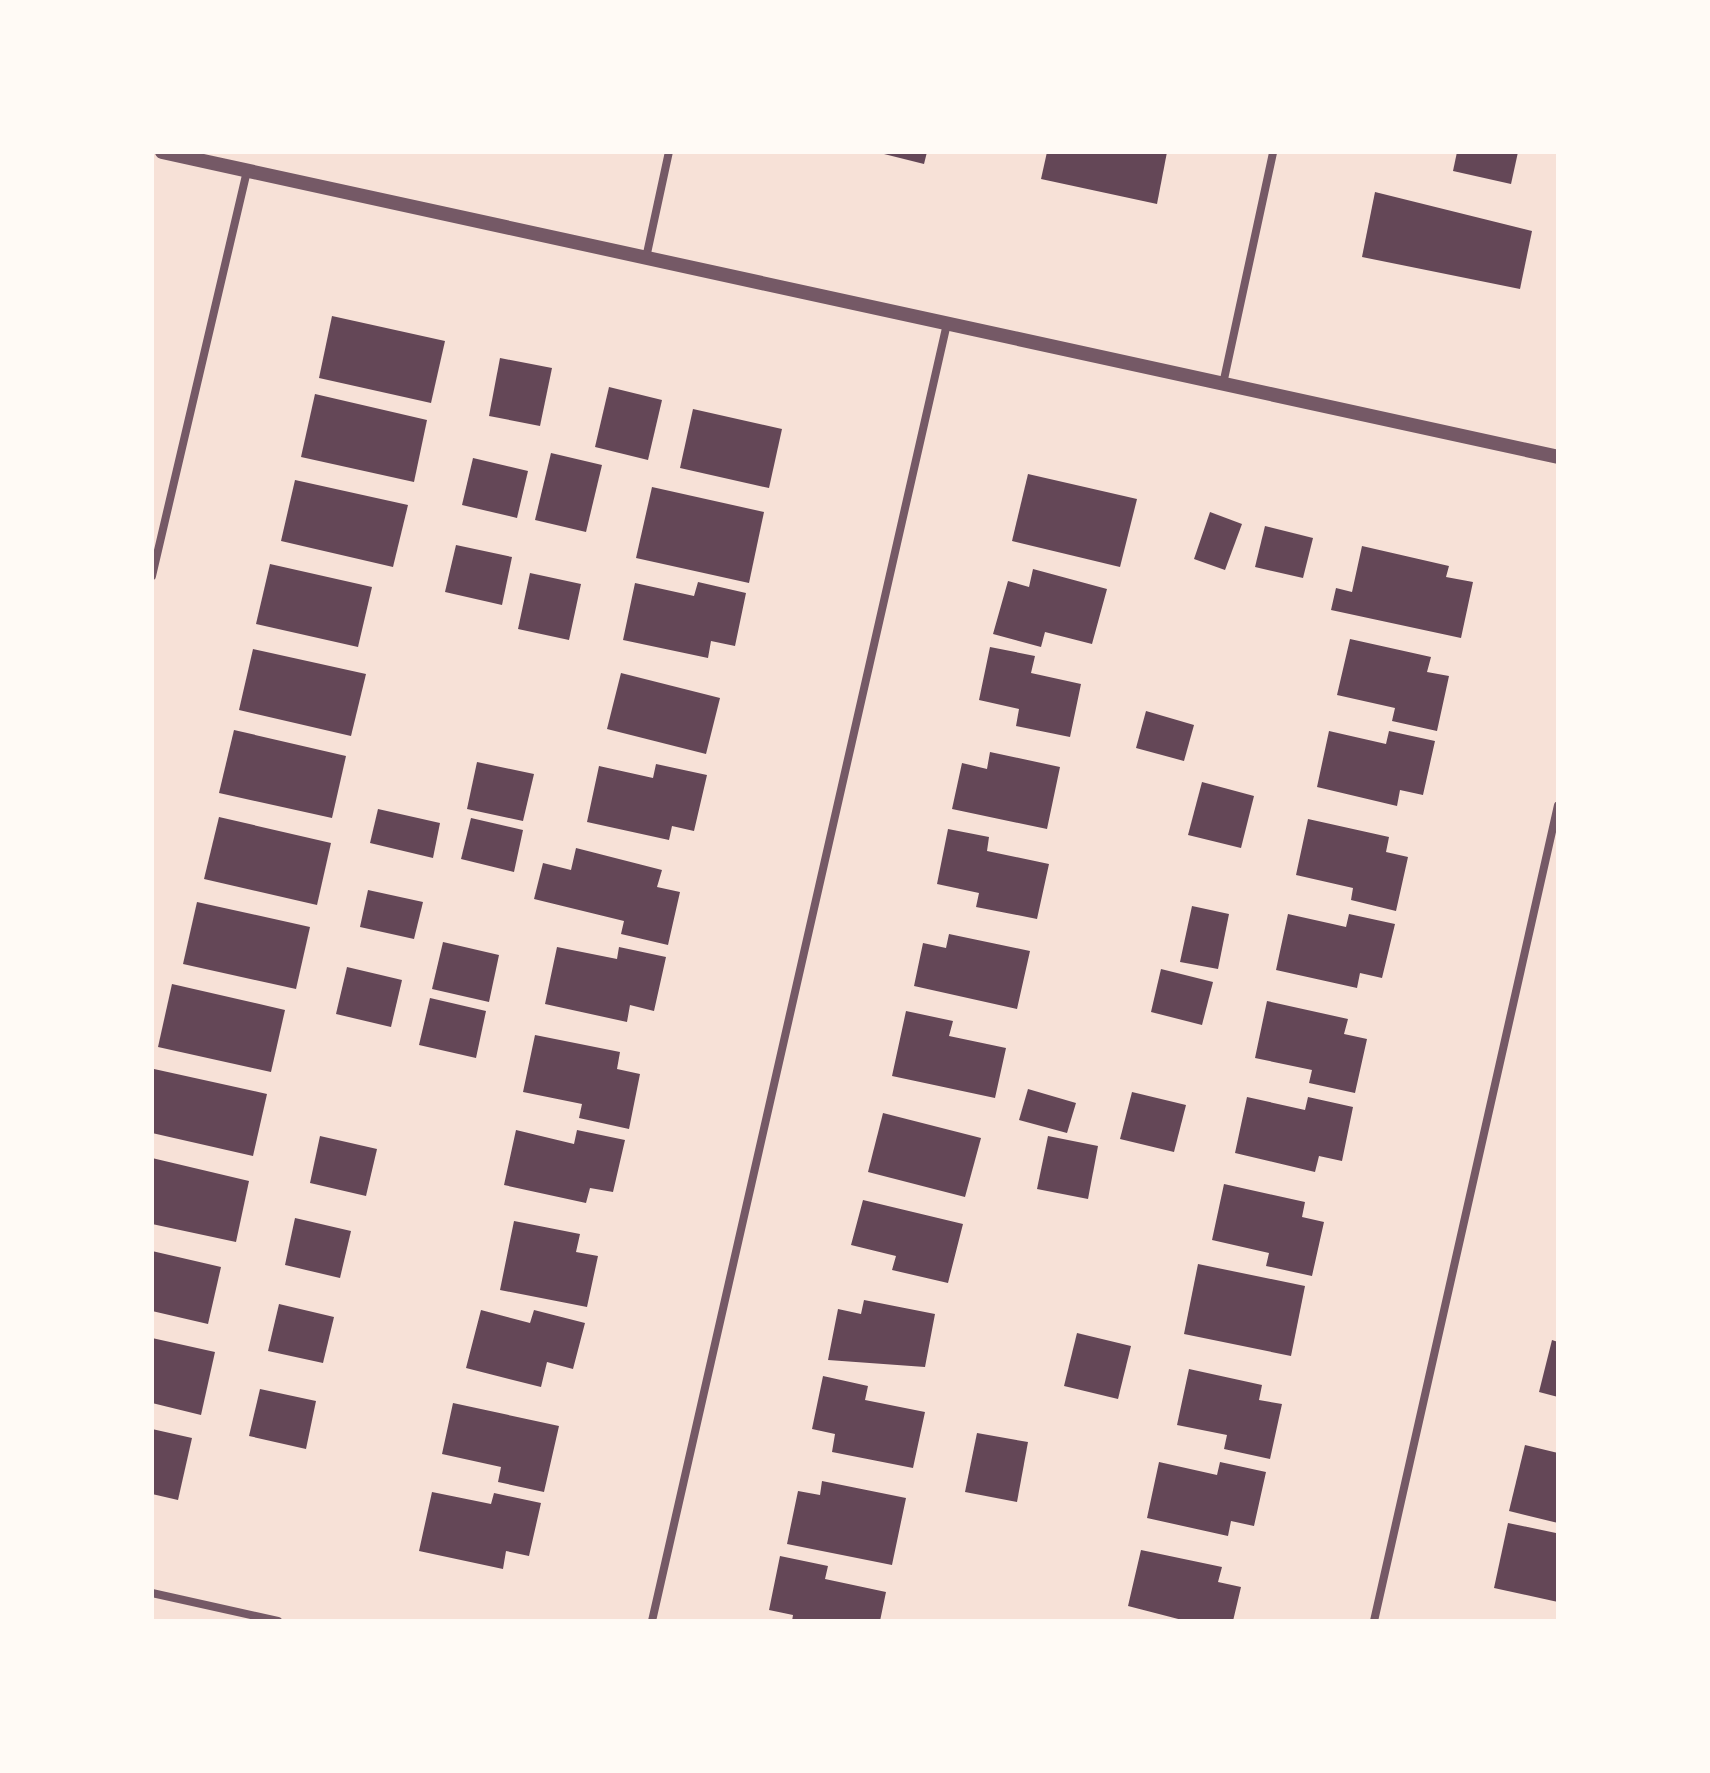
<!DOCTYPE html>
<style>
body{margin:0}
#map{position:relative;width:1710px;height:1773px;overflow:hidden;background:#f7e1d7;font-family:"Open Sans",sans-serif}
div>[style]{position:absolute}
.building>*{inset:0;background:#644757}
.minor>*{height:8px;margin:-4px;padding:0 4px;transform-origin:4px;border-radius:4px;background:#755966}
.tertiary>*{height:14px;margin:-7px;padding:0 7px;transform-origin:7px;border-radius:7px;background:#755966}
span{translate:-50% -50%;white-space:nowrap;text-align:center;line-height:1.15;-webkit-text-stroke:6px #fffaf5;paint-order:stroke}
.frame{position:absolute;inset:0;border:154px solid #fffaf5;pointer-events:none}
</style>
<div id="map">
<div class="building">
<i style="clip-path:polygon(876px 152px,927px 152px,924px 164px)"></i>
<i style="clip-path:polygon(1047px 152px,1167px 152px,1157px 204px,1041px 179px)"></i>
<i style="clip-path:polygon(1457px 152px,1518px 152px,1511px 184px,1453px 171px)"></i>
<i style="clip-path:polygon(1375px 192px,1532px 231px,1520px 289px,1362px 257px)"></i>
<i style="clip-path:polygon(332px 316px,445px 341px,431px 403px,319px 378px)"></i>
<i style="clip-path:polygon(500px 358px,552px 368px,540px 426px,489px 416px)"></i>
<i style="clip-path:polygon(609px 387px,662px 400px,648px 460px,595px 447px)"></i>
<i style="clip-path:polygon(315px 394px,427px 420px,414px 482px,301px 457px)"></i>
<i style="clip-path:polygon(693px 409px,782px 429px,769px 488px,680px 468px)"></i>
<i style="clip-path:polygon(551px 453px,602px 465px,586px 532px,535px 520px)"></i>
<i style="clip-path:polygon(473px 458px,528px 471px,517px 518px,462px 505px)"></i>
<i style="clip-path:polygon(1028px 474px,1137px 499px,1120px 567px,1012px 541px)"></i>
<i style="clip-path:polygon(295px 480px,408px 505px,393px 567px,281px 541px)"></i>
<i style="clip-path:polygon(652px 487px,764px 512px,749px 583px,636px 558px)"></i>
<i style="clip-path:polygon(1210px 512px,1242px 524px,1225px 570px,1194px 559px)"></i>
<i style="clip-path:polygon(1265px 526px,1313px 538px,1303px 578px,1255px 567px)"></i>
<i style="clip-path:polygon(456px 545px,512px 557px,502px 605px,445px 592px)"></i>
<i style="clip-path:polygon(1362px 546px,1449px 566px,1446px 577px,1473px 582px,1461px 638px,1331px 610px,1336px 588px,1352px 592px)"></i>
<i style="clip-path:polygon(270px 564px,372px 587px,358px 647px,256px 624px)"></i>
<i style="clip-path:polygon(1033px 569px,1107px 589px,1092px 644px,1045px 632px,1041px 647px,993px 634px,1008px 581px,1029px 587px)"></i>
<i style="clip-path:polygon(530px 573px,581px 584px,569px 640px,518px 629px)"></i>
<i style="clip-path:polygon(698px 582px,746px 593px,735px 646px,711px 641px,708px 658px,623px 640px,635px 583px,694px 596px)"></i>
<i style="clip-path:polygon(1350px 639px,1431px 657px,1427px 672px,1449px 676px,1437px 731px,1392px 721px,1395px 708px,1337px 695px)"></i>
<i style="clip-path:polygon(990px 647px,1035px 656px,1031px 673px,1081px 684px,1070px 737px,1016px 726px,1019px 709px,979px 700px)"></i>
<i style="clip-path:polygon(253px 649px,366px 674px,351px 736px,239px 710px)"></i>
<i style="clip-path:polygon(621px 673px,720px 698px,706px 754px,607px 729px)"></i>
<i style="clip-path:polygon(1146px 711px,1194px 725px,1184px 761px,1136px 748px)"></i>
<i style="clip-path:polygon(234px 730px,346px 756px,332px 818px,219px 793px)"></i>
<i style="clip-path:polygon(1329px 731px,1386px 744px,1389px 731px,1435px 741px,1423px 795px,1400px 790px,1397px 806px,1317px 787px)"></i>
<i style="clip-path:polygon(990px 752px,1060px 767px,1047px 829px,952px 809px,962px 763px,987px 769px)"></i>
<i style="clip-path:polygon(477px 762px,534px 774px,523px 821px,467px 809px)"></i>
<i style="clip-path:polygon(656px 764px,707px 775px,694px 831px,672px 826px,669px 840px,587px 822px,599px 766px,653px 778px)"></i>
<i style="clip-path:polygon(1202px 782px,1254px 796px,1241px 848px,1188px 835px)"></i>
<i style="clip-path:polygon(378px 809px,440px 823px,433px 858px,370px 843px)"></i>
<i style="clip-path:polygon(219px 817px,331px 843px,317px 905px,204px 879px)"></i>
<i style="clip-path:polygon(471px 818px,523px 830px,514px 872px,461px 859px)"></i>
<i style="clip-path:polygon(1308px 819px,1389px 837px,1386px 852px,1408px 857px,1396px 911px,1351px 900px,1353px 888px,1296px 875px)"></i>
<i style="clip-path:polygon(948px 829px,989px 837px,987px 851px,1049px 864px,1037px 919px,976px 907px,979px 893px,937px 884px)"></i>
<i style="clip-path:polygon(576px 848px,662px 870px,657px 887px,680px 892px,668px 945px,621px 934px,624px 921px,534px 899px,543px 863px,571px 870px)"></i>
<i style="clip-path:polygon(368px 890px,423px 902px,414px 939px,360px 927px)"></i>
<i style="clip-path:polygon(197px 902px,310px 927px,296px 989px,183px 964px)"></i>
<i style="clip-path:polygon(1192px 906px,1229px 914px,1218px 969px,1180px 962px)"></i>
<i style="clip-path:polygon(1288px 914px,1346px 927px,1349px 914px,1395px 924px,1382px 978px,1360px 973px,1357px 988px,1276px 970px)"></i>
<i style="clip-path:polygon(949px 934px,1030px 951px,1017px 1009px,914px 986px,923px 943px,946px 948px)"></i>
<i style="clip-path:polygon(443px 942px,499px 955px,489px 1002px,432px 989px)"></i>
<i style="clip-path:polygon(557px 947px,617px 959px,619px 947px,666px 957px,654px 1011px,630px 1005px,627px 1022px,545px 1004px)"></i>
<i style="clip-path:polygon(347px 967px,402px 980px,391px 1027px,336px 1014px)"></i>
<i style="clip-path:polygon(1161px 969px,1213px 982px,1202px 1025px,1151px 1012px)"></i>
<i style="clip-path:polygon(172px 984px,285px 1010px,271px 1072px,158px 1047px)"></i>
<i style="clip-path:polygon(430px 998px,486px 1011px,476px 1058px,419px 1045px)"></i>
<i style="clip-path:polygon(1267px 1001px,1348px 1019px,1344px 1034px,1367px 1039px,1355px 1093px,1309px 1083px,1312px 1070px,1255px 1058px)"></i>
<i style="clip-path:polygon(906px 1011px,953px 1021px,949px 1036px,1006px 1048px,995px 1098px,892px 1076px)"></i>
<i style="clip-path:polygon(535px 1035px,620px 1052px,617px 1069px,640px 1074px,629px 1129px,579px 1118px,582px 1104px,523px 1092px)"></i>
<i style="clip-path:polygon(154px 1069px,267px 1094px,253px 1156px,152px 1133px)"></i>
<i style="clip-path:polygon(1028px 1089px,1076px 1103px,1067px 1133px,1019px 1120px)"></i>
<i style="clip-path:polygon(1132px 1092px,1186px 1105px,1174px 1152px,1120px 1139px)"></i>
<i style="clip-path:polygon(1247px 1097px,1305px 1110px,1308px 1097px,1353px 1107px,1342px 1161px,1319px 1156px,1315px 1172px,1235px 1153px)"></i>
<i style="clip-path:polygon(883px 1113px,981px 1138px,965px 1197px,868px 1172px)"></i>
<i style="clip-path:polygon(516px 1130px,574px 1144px,577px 1130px,625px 1140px,613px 1192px,590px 1188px,586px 1203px,504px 1185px)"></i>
<i style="clip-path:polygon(320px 1136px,377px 1149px,366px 1196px,310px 1183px)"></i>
<i style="clip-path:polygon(1048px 1136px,1098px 1146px,1088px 1199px,1037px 1189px)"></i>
<i style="clip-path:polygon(152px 1158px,249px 1181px,236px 1242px,152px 1224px)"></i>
<i style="clip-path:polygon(1224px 1184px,1305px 1202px,1302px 1217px,1324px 1222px,1312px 1276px,1266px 1266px,1269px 1253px,1212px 1240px)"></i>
<i style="clip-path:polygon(863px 1200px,963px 1224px,948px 1283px,892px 1270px,896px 1256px,851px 1245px)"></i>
<i style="clip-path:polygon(295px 1218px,351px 1231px,340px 1278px,285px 1265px)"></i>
<i style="clip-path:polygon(514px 1221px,580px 1234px,576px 1252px,598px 1256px,587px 1307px,500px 1290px)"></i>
<i style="clip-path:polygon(152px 1251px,221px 1267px,208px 1324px,152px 1311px)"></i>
<i style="clip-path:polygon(1198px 1264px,1305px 1286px,1291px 1356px,1184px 1334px)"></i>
<i style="clip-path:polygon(864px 1300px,935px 1314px,925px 1367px,828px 1360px,838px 1309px,861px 1314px)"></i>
<i style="clip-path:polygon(279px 1304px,334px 1317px,323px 1363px,268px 1351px)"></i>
<i style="clip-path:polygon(481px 1310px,530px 1323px,534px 1310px,585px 1323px,573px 1369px,547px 1362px,541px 1387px,466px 1368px)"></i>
<i style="clip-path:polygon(1077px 1333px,1131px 1346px,1118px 1399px,1064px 1386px)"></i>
<i style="clip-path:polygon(152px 1338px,215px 1352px,201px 1415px,152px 1403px)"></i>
<i style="clip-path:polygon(1552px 1340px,1558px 1342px,1558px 1397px,1539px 1392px)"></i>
<i style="clip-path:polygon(1189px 1369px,1262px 1385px,1259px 1400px,1282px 1404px,1270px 1459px,1224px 1449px,1227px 1435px,1177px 1425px)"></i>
<i style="clip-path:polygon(823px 1376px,868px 1386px,865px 1400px,925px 1412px,913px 1468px,832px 1452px,835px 1434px,812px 1429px)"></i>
<i style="clip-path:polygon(260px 1389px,316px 1401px,306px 1449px,249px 1436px)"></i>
<i style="clip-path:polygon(453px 1403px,559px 1426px,544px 1492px,498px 1482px,501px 1467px,442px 1454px)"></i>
<i style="clip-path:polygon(152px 1429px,192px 1438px,178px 1500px,152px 1494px)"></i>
<i style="clip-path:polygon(977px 1433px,1028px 1442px,1017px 1502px,965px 1492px)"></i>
<i style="clip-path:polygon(1525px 1445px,1558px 1453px,1558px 1523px,1509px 1511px)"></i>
<i style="clip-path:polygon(1159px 1462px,1217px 1475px,1220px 1462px,1266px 1472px,1254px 1526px,1231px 1521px,1228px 1536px,1147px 1518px)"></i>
<i style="clip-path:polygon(822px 1481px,906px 1498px,892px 1565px,787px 1544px,798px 1491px,820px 1495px)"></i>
<i style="clip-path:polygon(432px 1492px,491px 1504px,494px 1493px,541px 1503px,529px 1556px,506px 1551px,503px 1569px,419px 1551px)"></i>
<i style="clip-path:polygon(1508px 1523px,1556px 1533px,1558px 1602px,1494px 1588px)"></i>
<i style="clip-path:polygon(1141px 1550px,1222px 1567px,1218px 1582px,1241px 1587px,1233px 1621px,1186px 1621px,1128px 1606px)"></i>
<i style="clip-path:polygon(780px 1556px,828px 1566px,825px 1579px,886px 1592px,880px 1621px,792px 1621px,793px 1615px,769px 1610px)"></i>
</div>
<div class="minor">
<i style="left:646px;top:258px;width:108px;rotate:-77.8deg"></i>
<i style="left:1223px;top:384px;width:237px;rotate:-77.8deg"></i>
<i style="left:152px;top:576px;width:417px;rotate:-76.8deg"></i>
<i style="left:152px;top:1593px;width:129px;rotate:12.5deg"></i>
<i style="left:652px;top:1621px;width:1330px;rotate:-77.19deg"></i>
<i style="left:1374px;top:1621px;width:836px;rotate:-77.29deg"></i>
</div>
<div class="tertiary">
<i style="left:162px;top:152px;width:1429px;rotate:12.32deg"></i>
</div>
<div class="frame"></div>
</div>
